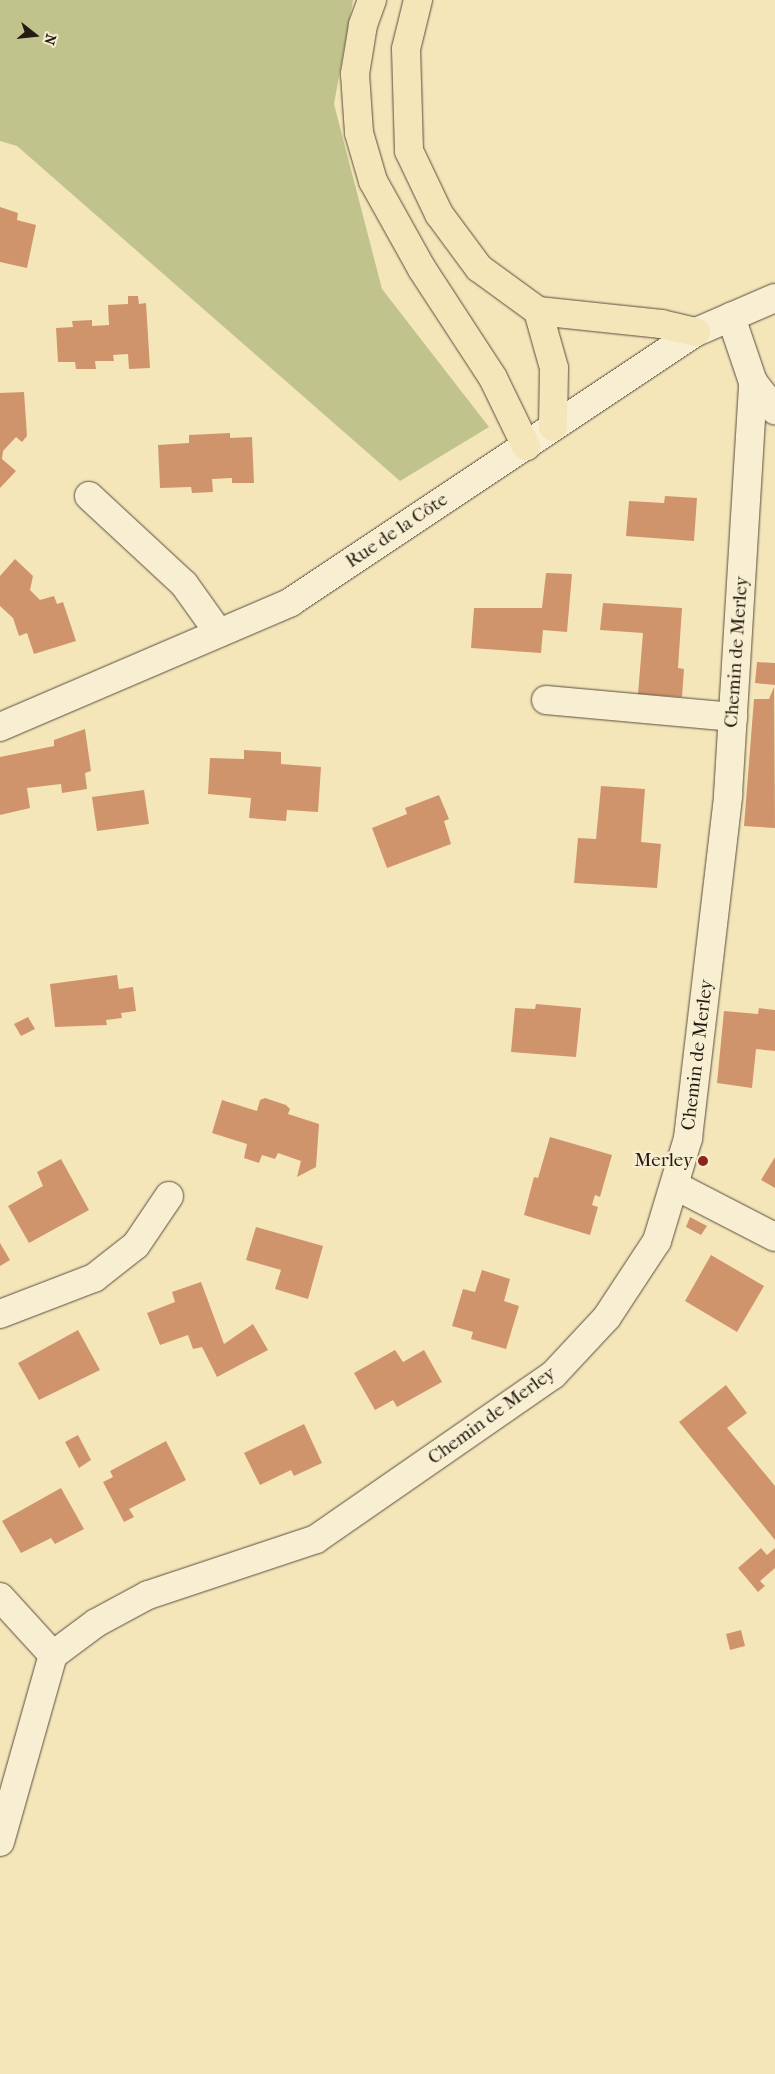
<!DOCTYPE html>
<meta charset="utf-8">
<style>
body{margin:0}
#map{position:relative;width:775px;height:2074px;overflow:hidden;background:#f5e6ba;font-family:"IM FELL French Canon",serif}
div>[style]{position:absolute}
.green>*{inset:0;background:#c1c38c}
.building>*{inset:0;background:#d0946d}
.roads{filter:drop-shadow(0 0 1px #594d3d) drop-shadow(0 0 1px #594d3d)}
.street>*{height:28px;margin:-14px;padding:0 14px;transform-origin:14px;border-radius:14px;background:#f8efd2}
.secondary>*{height:28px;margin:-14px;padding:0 14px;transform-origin:14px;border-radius:14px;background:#f8efd2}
.highway>*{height:28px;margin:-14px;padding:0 14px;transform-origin:14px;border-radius:14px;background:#f5e6ba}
.dots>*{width:14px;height:14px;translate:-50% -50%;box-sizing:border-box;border:2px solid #f8efd2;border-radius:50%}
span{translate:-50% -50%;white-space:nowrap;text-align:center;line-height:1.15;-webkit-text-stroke:4.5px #f8efd2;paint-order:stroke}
.street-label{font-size:19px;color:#251a13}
.poi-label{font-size:19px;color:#251a13}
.right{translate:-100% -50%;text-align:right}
.north{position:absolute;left:10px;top:10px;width:50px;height:50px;-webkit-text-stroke:4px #f8efd2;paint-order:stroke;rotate:106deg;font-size:14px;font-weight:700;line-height:20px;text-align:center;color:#251a13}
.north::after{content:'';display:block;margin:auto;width:18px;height:22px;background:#251a13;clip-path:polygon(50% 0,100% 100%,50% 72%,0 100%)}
</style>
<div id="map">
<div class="green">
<i style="clip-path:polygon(0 0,353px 0,334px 104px,382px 289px,489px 427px,400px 481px,17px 146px,0 141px)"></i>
</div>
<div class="building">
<i style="clip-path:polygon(0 207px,18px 213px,17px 220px,36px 225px,27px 268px,0 262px)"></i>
<i style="clip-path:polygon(128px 296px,138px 296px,139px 304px,146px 303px,150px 368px,129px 369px,128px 354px,113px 355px,114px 361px,95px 361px,96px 369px,76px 369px,75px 362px,58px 362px,56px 328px,73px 327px,72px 321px,92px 320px,92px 326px,109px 325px,108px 305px,128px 304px)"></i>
<i style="clip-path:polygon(24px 392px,27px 436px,22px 442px,16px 437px,3px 451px,2px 459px,16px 471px,0 488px,0 393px)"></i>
<i style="clip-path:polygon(230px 433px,230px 438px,252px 437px,254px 483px,232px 483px,232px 478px,212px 479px,213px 492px,192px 493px,191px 487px,160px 488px,158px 445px,189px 443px,189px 435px)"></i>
<i style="clip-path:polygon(665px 496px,697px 498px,694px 541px,626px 536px,629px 501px,664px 503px)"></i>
<i style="clip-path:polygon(15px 559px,33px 576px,30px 590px,40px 600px,54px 596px,57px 604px,63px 602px,76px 641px,34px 654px,27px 633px,19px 636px,13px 618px,0 606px,0 576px)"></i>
<i style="clip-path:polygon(546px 573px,572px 574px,567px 632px,543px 630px,541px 653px,471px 648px,474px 608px,542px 608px)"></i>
<i style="clip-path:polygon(603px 603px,682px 608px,678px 668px,684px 669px,682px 697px,638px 694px,643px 633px,600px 630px)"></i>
<i style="clip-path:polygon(757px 662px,775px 663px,775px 685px,755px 683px)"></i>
<i style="clip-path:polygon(774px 687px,775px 828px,744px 826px,754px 699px,769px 699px)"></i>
<i style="clip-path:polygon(85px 729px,91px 771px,85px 773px,87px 789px,62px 793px,61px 784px,27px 788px,30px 808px,0 815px,0 757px,54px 746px,54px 740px)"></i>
<i style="clip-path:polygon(244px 750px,281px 752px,281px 764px,321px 767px,318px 812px,287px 810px,286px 821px,249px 818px,251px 798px,208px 794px,210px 758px,244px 759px)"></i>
<i style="clip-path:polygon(601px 786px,645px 789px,641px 842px,661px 844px,657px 888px,574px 883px,578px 838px,596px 839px)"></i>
<i style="clip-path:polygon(144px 790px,149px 824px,97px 831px,92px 797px)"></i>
<i style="clip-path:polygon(439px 795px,449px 819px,444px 821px,451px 844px,387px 868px,372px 828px,407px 814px,405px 808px)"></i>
<i style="clip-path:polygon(117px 975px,119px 989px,133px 987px,136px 1011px,121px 1013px,122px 1018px,106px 1020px,107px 1025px,55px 1027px,50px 984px)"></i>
<i style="clip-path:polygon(536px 1004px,581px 1008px,576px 1057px,511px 1052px,515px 1008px,535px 1009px)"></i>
<i style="clip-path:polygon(759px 1008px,775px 1010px,775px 1051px,756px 1049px,752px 1088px,717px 1083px,724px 1011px,758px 1014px)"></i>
<i style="clip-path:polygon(28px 1017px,35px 1029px,21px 1036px,14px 1024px)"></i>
<i style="clip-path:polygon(265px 1098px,286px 1105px,290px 1109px,288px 1114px,319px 1124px,316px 1167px,297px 1177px,301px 1161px,278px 1153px,275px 1159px,262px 1155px,259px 1163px,244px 1158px,247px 1144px,212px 1133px,222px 1100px,257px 1111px,260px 1100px)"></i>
<i style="clip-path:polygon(550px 1137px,612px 1155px,600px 1197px,595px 1195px,592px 1205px,598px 1207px,590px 1235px,524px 1215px,534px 1177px,538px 1178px)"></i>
<i style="clip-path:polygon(775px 1157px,775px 1188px,761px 1180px)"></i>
<i style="clip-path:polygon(61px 1159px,89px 1210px,29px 1243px,8px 1206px,43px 1186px,37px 1172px)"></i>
<i style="clip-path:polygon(690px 1217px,707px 1226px,701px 1235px,686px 1227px)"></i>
<i style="clip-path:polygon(256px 1227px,323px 1246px,308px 1299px,275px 1289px,281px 1270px,246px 1260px)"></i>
<i style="clip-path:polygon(0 1243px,10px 1260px,0 1266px)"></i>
<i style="clip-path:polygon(711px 1255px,764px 1286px,737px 1332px,685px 1301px)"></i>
<i style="clip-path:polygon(482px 1270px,510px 1279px,504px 1301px,519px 1306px,506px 1349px,471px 1339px,473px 1332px,452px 1326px,463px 1289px,475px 1292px)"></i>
<i style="clip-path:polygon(201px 1282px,224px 1344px,253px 1324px,268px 1350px,217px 1377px,202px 1347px,193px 1349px,188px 1335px,160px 1345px,147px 1313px,175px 1302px,172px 1292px)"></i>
<i style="clip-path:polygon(78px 1330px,100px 1370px,39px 1400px,18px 1363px)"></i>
<i style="clip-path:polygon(395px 1350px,403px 1362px,424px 1350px,442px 1382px,397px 1407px,393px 1400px,375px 1410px,354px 1373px)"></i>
<i style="clip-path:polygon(726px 1385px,747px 1413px,727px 1428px,775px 1486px,775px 1540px,679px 1422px)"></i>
<i style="clip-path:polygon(304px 1424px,322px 1463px,294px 1476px,291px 1470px,260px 1485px,244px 1453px)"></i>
<i style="clip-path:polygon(78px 1435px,91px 1460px,79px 1468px,65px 1442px)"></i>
<i style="clip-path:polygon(166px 1441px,186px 1480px,129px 1509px,134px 1517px,124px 1522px,103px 1482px,113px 1477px,110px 1471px)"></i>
<i style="clip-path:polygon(61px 1488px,84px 1529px,55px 1544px,51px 1538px,21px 1553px,2px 1521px)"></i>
<i style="clip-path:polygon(761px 1548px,767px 1555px,775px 1548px,775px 1568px,760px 1581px,765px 1586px,758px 1592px,738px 1568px)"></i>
<i style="clip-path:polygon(741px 1630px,745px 1646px,730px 1650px,726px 1634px)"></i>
</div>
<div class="roads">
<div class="street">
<i style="left:753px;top:382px;width:36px;rotate:52deg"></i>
<i style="left:89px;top:496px;width:129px;rotate:42.8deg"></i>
<i style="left:184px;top:584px;width:60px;rotate:54.5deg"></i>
<i style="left:546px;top:700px;width:188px;rotate:5.2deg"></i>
<i style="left:676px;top:1186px;width:111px;rotate:27.3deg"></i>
<i style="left:0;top:1314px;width:101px;rotate:-21deg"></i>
<i style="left:94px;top:1278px;width:53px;rotate:-38.2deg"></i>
<i style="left:136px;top:1245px;width:59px;rotate:-56deg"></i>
<i style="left:0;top:1597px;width:79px;rotate:47.6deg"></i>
<i style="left:0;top:1842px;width:194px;rotate:-74.2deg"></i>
<i style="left:53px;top:1655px;width:54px;rotate:-36.7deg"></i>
<i style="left:96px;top:1623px;width:59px;rotate:-28.3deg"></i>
<i style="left:148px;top:1595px;width:177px;rotate:-18.4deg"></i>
<i style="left:316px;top:1539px;width:288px;rotate:-34.7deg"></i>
<i style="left:553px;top:1375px;width:79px;rotate:-47deg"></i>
<i style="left:607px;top:1317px;width:91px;rotate:-56.7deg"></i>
<i style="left:657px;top:1241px;width:108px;rotate:-73.2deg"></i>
<i style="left:688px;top:1138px;width:345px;rotate:-83.3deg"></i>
<i style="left:728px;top:795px;width:414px;rotate:-86.5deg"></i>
<i style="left:753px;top:382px;width:69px;rotate:-108.7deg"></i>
</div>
<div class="secondary">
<i style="left:0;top:727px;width:317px;rotate:-23.2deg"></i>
<i style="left:291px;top:602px;width:487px;rotate:-33.7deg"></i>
<i style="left:696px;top:332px;width:86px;rotate:-23.3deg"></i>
</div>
<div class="highway">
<i style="left:372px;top:0;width:27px;rotate:110deg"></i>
<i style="left:363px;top:25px;width:50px;rotate:99.3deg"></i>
<i style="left:355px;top:74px;width:59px;rotate:86.1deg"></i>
<i style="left:359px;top:133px;width:50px;rotate:73.7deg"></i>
<i style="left:373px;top:181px;width:101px;rotate:60.9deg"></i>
<i style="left:422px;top:269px;width:130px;rotate:56.9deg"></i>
<i style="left:493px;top:378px;width:76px;rotate:64.1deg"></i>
<i style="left:418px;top:0;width:50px;rotate:103.8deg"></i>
<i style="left:406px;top:49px;width:102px;rotate:88.3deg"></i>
<i style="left:409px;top:151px;width:70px;rotate:64.5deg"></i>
<i style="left:439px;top:214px;width:67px;rotate:53.5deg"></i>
<i style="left:479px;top:268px;width:73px;rotate:36.1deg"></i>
<i style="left:538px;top:311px;width:124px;rotate:6deg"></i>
<i style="left:661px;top:324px;width:36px;rotate:13deg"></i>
<i style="left:538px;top:311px;width:59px;rotate:74.3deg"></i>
<i style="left:554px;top:368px;width:59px;rotate:91deg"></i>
</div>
</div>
<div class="dots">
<i style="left:703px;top:1161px;background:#8f2418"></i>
</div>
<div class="street-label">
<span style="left:397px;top:531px;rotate:-34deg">Rue de la Côte</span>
<span style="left:737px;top:652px;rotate:-86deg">Chemin de Merley</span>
<span style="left:698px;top:1055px;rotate:-83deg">Chemin de Merley</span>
<span style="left:492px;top:1416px;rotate:-36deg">Chemin de Merley</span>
</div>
<div class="poi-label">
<span class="right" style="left:693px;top:1161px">Merley</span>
</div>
<div class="north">N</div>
</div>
